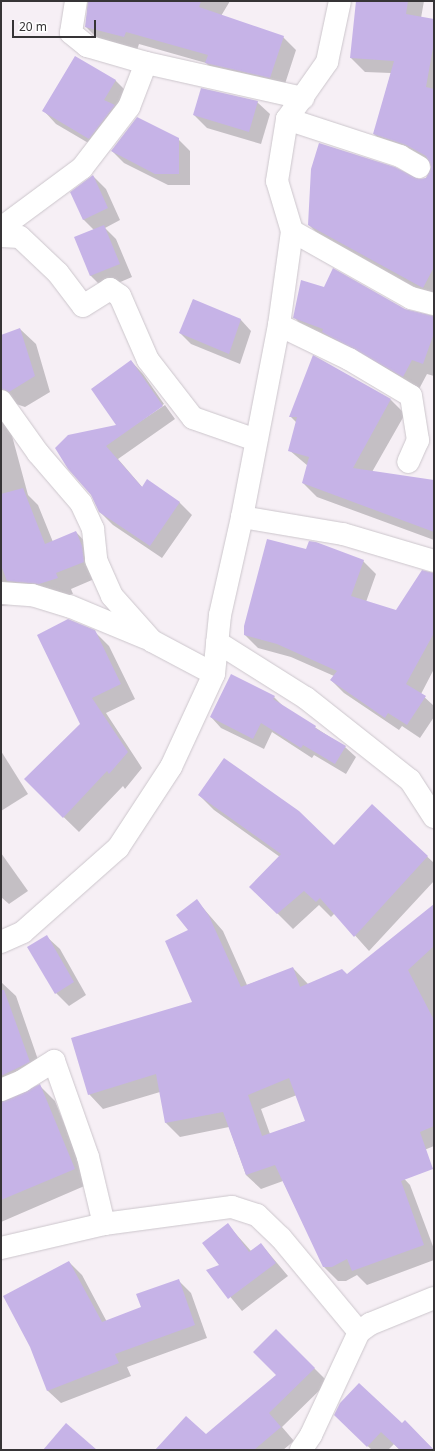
<!DOCTYPE html>
<style>
body{margin:0}
#map{position:relative;width:435px;height:1451px;overflow:hidden;background:#f6eff5;font-family:"Noto Sans",sans-serif}
div>[style]{position:absolute}
.shadow>*{inset:0;background:#0003}
.building>*{inset:0;background:#c6b3e7}
.roads{filter:drop-shadow(0 0 1px #ccc6cc) drop-shadow(0 0 1px #ccc6cc)}
.minor>*{height:22px;margin:-11px;padding:0 11px;transform-origin:11px;border-radius:11px;background:#fff}
span{translate:-50% -50%;white-space:nowrap;text-align:center;line-height:1.15;-webkit-text-stroke:3px #fff;paint-order:stroke}
.frame{position:absolute;inset:0;border:2px solid #363436;pointer-events:none}
.scale{position:absolute;left:12px;top:20px;width:84px;height:18px;box-sizing:border-box;border:2px solid #363436;border-top:0;padding-left:5px;font-size:12px;line-height:14px;white-space:nowrap;color:#363436;-webkit-text-stroke:3px #fff;paint-order:stroke}
</style>
<div id="map">
<div class="shadow">
<i style="clip-path:polygon(88px 1px,230px 1px,221px 16px,283px 37px,296px 50px,283px 90px,219px 76px,206px 63px,139px 44px,137px 50px,98px 39px,86px 27px)"></i>
<i style="clip-path:polygon(358px 1px,424px 1px,421px 18px,434px 20px,434px 301px,323px 239px,309px 225px,426px 178px,433px 167px,421px 159px,388px 148px,374px 134px,391px 73px,365px 72px,351px 58px)"></i>
<i style="clip-path:polygon(115px 80px,128px 93px,102px 151px,56px 124px,44px 111px)"></i>
<i style="clip-path:polygon(257px 102px,270px 114px,261px 144px,207px 128px,194px 115px)"></i>
<i style="clip-path:polygon(178px 139px,190px 151px,190px 185px,168px 185px,124px 163px,112px 151px)"></i>
<i style="clip-path:polygon(93px 176px,106px 189px,120px 220px,105px 228px,116px 239px,132px 277px,104px 289px,91px 276px,75px 238px,94px 230px,83px 219px)"></i>
<i style="clip-path:polygon(193px 300px,241px 320px,251px 331px,240px 364px,191px 344px,180px 333px)"></i>
<i style="clip-path:polygon(405px 310px,434px 317px,434px 376px,427px 374px,418px 391px,308px 332px,294px 317px)"></i>
<i style="clip-path:polygon(20px 329px,36px 344px,50px 392px,25px 407px,16px 404px,10px 406px,11px 432px,28px 495px,38px 505px,53px 542px,76px 532px,91px 548px,99px 577px,71px 589px,73px 594px,55px 599px,1px 606px,1px 336px)"></i>
<i style="clip-path:polygon(131px 361px,143px 374px,164px 404px,124px 432px,165px 405px,175px 419px,118px 459px,143px 488px,179px 502px,192px 515px,162px 558px,113px 525px,100px 512px,91px 494px,69px 469px,117px 425px)"></i>
<i style="clip-path:polygon(391px 400px,405px 414px,372px 472px,434px 482px,434px 540px,317px 497px,303px 483px,308px 466px,289px 450px,297px 423px,290px 416px)"></i>
<i style="clip-path:polygon(307px 550px,363px 561px,376px 574px,366px 602px,396px 611px,434px 582px,434px 669px,421px 694px,434px 706px,434px 717px,420px 738px,402px 726px,399px 730px,344px 693px,331px 680px,334px 676px,291px 657px,258px 648px,245px 635px)"></i>
<i style="clip-path:polygon(94px 631px,109px 646px,135px 699px,106px 713px,142px 768px,125px 789px,123px 786px,79px 832px,40px 794px,81px 724px)"></i>
<i style="clip-path:polygon(274px 697px,284px 707px,345px 747px,356px 757px,346px 774px,314px 755px,312px 758px,272px 732px,264px 749px,221px 728px,211px 717px)"></i>
<i style="clip-path:polygon(1px 751px,28px 794px,1px 811px)"></i>
<i style="clip-path:polygon(199px 795px,334px 847px,372px 805px,434px 863px,434px 881px,369px 951px,335px 913px,331px 917px,319px 905px,293px 929px,251px 887px,280px 857px,214px 810px)"></i>
<i style="clip-path:polygon(1px 853px,28px 891px,9px 904px,1px 897px)"></i>
<i style="clip-path:polygon(evenodd,197px 901px,223px 931px,247px 985px,293px 968px,308px 984px,347px 975px,434px 905px,434px 1146px,371px 1172px,396px 1170px,410px 1185px,434px 1249px,434px 1260px,367px 1285px,357px 1275px,346px 1281px,338px 1281px,324px 1267px,283px 1181px,261px 1189px,246px 1175px,229px 1127px,180px 1137px,166px 1123px,160px 1092px,103px 1109px,89px 1094px,193px 1002px,190px 931px,197px 901px,297px 1095px,306px 1121px,270px 1134px,261px 1109px,297px 1095px)"></i>
<i style="clip-path:polygon(47px 937px,60px 949px,86px 995px,69px 1006px,56px 993px,29px 947px)"></i>
<i style="clip-path:polygon(1px 982px,16px 996px,44px 1077px,6px 1097px,40px 1086px,55px 1101px,89px 1184px,1px 1222px)"></i>
<i style="clip-path:polygon(228px 1225px,251px 1251px,261px 1244px,288px 1276px,242px 1311px,208px 1270px,221px 1266px)"></i>
<i style="clip-path:polygon(69px 1262px,82px 1275px,107px 1322px,142px 1308px,178px 1280px,191px 1293px,207px 1338px,127px 1367px,131px 1376px,61px 1403px,48px 1391px,31px 1347px)"></i>
<i style="clip-path:polygon(276px 1330px,328px 1382px,282px 1427px,294px 1441px,283px 1450px,156px 1450px,206px 1435px,278px 1375px)"></i>
<i style="clip-path:polygon(405px 1422px,434px 1450px,400px 1450px,394px 1444px,388px 1450px,372px 1450px,348px 1428px,402px 1424px)"></i>
</div>
<div class="building">
<i style="clip-path:polygon(88px 1px,201px 1px,199px 7px,284px 36px,270px 78px,205px 63px,208px 55px,126px 32px,124px 37px,85px 27px)"></i>
<i style="clip-path:polygon(356px 1px,408px 1px,406px 14px,434px 19px,434px 42px,426px 87px,434px 89px,434px 267px,423px 288px,308px 225px,311px 169px,319px 143px,395px 167px,419px 179px,426px 178px,431px 167px,426px 156px,406px 145px,373px 134px,394px 61px,350px 58px)"></i>
<i style="clip-path:polygon(75px 56px,116px 80px,104px 100px,115px 105px,89px 139px,42px 111px)"></i>
<i style="clip-path:polygon(201px 88px,258px 101px,249px 132px,193px 115px)"></i>
<i style="clip-path:polygon(137px 117px,179px 138px,179px 174px,155px 174px,111px 151px)"></i>
<i style="clip-path:polygon(93px 175px,108px 208px,83px 220px,70px 192px)"></i>
<i style="clip-path:polygon(104px 225px,120px 264px,90px 276px,74px 237px)"></i>
<i style="clip-path:polygon(333px 268px,405px 309px,434px 316px,434px 333px,423px 364px,412px 360px,403px 377px,322px 332px,323px 329px,293px 318px,301px 280px,324px 287px)"></i>
<i style="clip-path:polygon(193px 299px,241px 319px,229px 354px,179px 333px)"></i>
<i style="clip-path:polygon(20px 328px,35px 376px,9px 392px,1px 389px,1px 335px)"></i>
<i style="clip-path:polygon(313px 355px,391px 399px,353px 468px,434px 480px,434px 532px,302px 483px,309px 457px,288px 451px,297px 417px,289px 417px)"></i>
<i style="clip-path:polygon(131px 360px,163px 406px,106px 446px,142px 487px,147px 479px,180px 502px,150px 546px,99px 512px,91px 495px,68px 469px,55px 448px,68px 435px,116px 425px,91px 389px)"></i>
<i style="clip-path:polygon(23px 488px,45px 544px,76px 531px,82px 546px,84px 562px,56px 573px,58px 578px,39px 584px,7px 581px,1px 565px,1px 494px)"></i>
<i style="clip-path:polygon(267px 539px,306px 549px,309px 541px,316px 542px,364px 560px,351px 596px,396px 610px,422px 570px,434px 573px,434px 633px,406px 684px,426px 696px,407px 725px,388px 713px,385px 718px,330px 680px,337px 671px,277px 644px,244px 635px,244px 626px)"></i>
<i style="clip-path:polygon(68px 619px,95px 630px,121px 684px,92px 698px,128px 752px,109px 774px,107px 771px,63px 818px,24px 779px,80px 724px,37px 635px)"></i>
<i style="clip-path:polygon(231px 674px,275px 696px,273px 699px,316px 726px,315px 728px,346px 746px,335px 764px,303px 745px,301px 748px,261px 723px,253px 739px,210px 717px)"></i>
<i style="clip-path:polygon(224px 758px,299px 811px,334px 845px,372px 804px,428px 856px,354px 937px,320px 898px,316px 902px,304px 891px,277px 914px,249px 887px,281px 854px,198px 795px)"></i>
<i style="clip-path:polygon(evenodd,197px 899px,209px 916px,241px 987px,293px 967px,300px 987px,342px 969px,347px 974px,434px 904px,434px 946px,408px 970px,434px 1020px,434px 1126px,420px 1132px,433px 1169px,401px 1181px,424px 1245px,352px 1271px,347px 1259px,332px 1267px,323px 1267px,275px 1165px,246px 1175px,223px 1112px,165px 1123px,156px 1074px,88px 1095px,71px 1038px,192px 1002px,165px 941px,188px 930px,176px 915px,197px 899px,289px 1078px,305px 1121px,262px 1136px,248px 1095px,289px 1078px)"></i>
<i style="clip-path:polygon(47px 935px,74px 982px,55px 994px,27px 947px)"></i>
<i style="clip-path:polygon(1px 990px,4px 990px,30px 1062px,1px 1076px)"></i>
<i style="clip-path:polygon(40px 1084px,75px 1169px,1px 1200px,1px 1102px)"></i>
<i style="clip-path:polygon(228px 1223px,249px 1252px,261px 1243px,276px 1263px,228px 1299px,206px 1270px,219px 1265px,202px 1243px)"></i>
<i style="clip-path:polygon(69px 1261px,102px 1322px,141px 1307px,136px 1294px,179px 1279px,195px 1325px,115px 1354px,119px 1363px,47px 1391px,30px 1347px,3px 1296px)"></i>
<i style="clip-path:polygon(276px 1329px,315px 1368px,269px 1413px,281px 1427px,254px 1450px,155px 1450px,186px 1416px,206px 1434px,276px 1375px,253px 1352px)"></i>
<i style="clip-path:polygon(359px 1383px,402px 1423px,405px 1420px,434px 1450px,400px 1450px,381px 1432px,367px 1447px,334px 1415px,340px 1403px)"></i>
<i style="clip-path:polygon(66px 1423px,97px 1450px,43px 1450px)"></i>
</div>
<div class="roads">
<div class="minor">
<i style="left:76px;top:1px;width:32px;rotate:99deg"></i>
<i style="left:71px;top:33px;width:21px;rotate:39deg"></i>
<i style="left:87px;top:46px;width:61px;rotate:16.1deg"></i>
<i style="left:146px;top:63px;width:161px;rotate:12.6deg"></i>
<i style="left:287px;top:119px;width:119px;rotate:18.1deg"></i>
<i style="left:400px;top:156px;width:22px;rotate:30deg"></i>
<i style="left:1px;top:228px;width:101px;rotate:-36.5deg"></i>
<i style="left:82px;top:168px;width:77px;rotate:-52.4deg"></i>
<i style="left:129px;top:107px;width:47px;rotate:-68.9deg"></i>
<i style="left:292px;top:231px;width:137px;rotate:29.4deg"></i>
<i style="left:411px;top:298px;width:24px;rotate:15deg"></i>
<i style="left:1px;top:236px;width:19px;rotate:3deg"></i>
<i style="left:20px;top:237px;width:52px;rotate:43.5deg"></i>
<i style="left:58px;top:273px;width:41px;rotate:52.9deg"></i>
<i style="left:83px;top:306px;width:32px;rotate:-32deg"></i>
<i style="left:110px;top:289px;width:12px;rotate:35deg"></i>
<i style="left:120px;top:296px;width:70px;rotate:66.4deg"></i>
<i style="left:148px;top:360px;width:73px;rotate:52.2deg"></i>
<i style="left:193px;top:418px;width:67px;rotate:19.2deg"></i>
<i style="left:279px;top:325px;width:78px;rotate:25.9deg"></i>
<i style="left:349px;top:359px;width:72px;rotate:30.8deg"></i>
<i style="left:411px;top:396px;width:45px;rotate:81deg"></i>
<i style="left:418px;top:440px;width:24px;rotate:114deg"></i>
<i style="left:1px;top:401px;width:64px;rotate:54.6deg"></i>
<i style="left:38px;top:453px;width:66px;rotate:49.3deg"></i>
<i style="left:81px;top:503px;width:29px;rotate:65deg"></i>
<i style="left:93px;top:529px;width:31px;rotate:84deg"></i>
<i style="left:96px;top:560px;width:39px;rotate:66deg"></i>
<i style="left:112px;top:596px;width:60px;rotate:48.4deg"></i>
<i style="left:152px;top:641px;width:70px;rotate:28deg"></i>
<i style="left:242px;top:517px;width:102px;rotate:9.6deg"></i>
<i style="left:343px;top:534px;width:95px;rotate:16.5deg"></i>
<i style="left:1px;top:593px;width:31px;rotate:4deg"></i>
<i style="left:32px;top:595px;width:39px;rotate:17deg"></i>
<i style="left:69px;top:606px;width:83px;rotate:22.6deg"></i>
<i style="left:217px;top:642px;width:105px;rotate:32.2deg"></i>
<i style="left:306px;top:698px;width:132px;rotate:38.3deg"></i>
<i style="left:410px;top:780px;width:44px;rotate:57deg"></i>
<i style="left:1px;top:942px;width:24px;rotate:-24deg"></i>
<i style="left:23px;top:932px;width:127px;rotate:-41.5deg"></i>
<i style="left:118px;top:848px;width:97px;rotate:-56.8deg"></i>
<i style="left:171px;top:767px;width:102px;rotate:-65.2deg"></i>
<i style="left:214px;top:674px;width:59px;rotate:-84.2deg"></i>
<i style="left:220px;top:615px;width:100px;rotate:-77.3deg"></i>
<i style="left:242px;top:517px;width:196px;rotate:-79.1deg"></i>
<i style="left:279px;top:325px;width:95px;rotate:-82.1deg"></i>
<i style="left:292px;top:231px;width:52px;rotate:-106.7deg"></i>
<i style="left:277px;top:181px;width:63px;rotate:-80.8deg"></i>
<i style="left:287px;top:119px;width:70px;rotate:-54.9deg"></i>
<i style="left:327px;top:62px;width:62px;rotate:-78deg"></i>
<i style="left:1px;top:1090px;width:23px;rotate:-23deg"></i>
<i style="left:22px;top:1081px;width:38px;rotate:-32deg"></i>
<i style="left:54px;top:1061px;width:102px;rotate:70.5deg"></i>
<i style="left:88px;top:1157px;width:69px;rotate:76.6deg"></i>
<i style="left:104px;top:1224px;width:129px;rotate:-7.6deg"></i>
<i style="left:232px;top:1207px;width:26px;rotate:18deg"></i>
<i style="left:257px;top:1215px;width:33px;rotate:44deg"></i>
<i style="left:281px;top:1238px;width:122px;rotate:50.3deg"></i>
<i style="left:1px;top:1248px;width:106px;rotate:-13.1deg"></i>
<i style="left:301px;top:1450px;width:18px;rotate:-56deg"></i>
<i style="left:311px;top:1435px;width:114px;rotate:-65deg"></i>
<i style="left:359px;top:1332px;width:14px;rotate:-36deg"></i>
<i style="left:370px;top:1324px;width:69px;rotate:-22.1deg"></i>
</div>
</div>
<div class="frame"></div>
<div class="scale">20 m</div>
</div>
